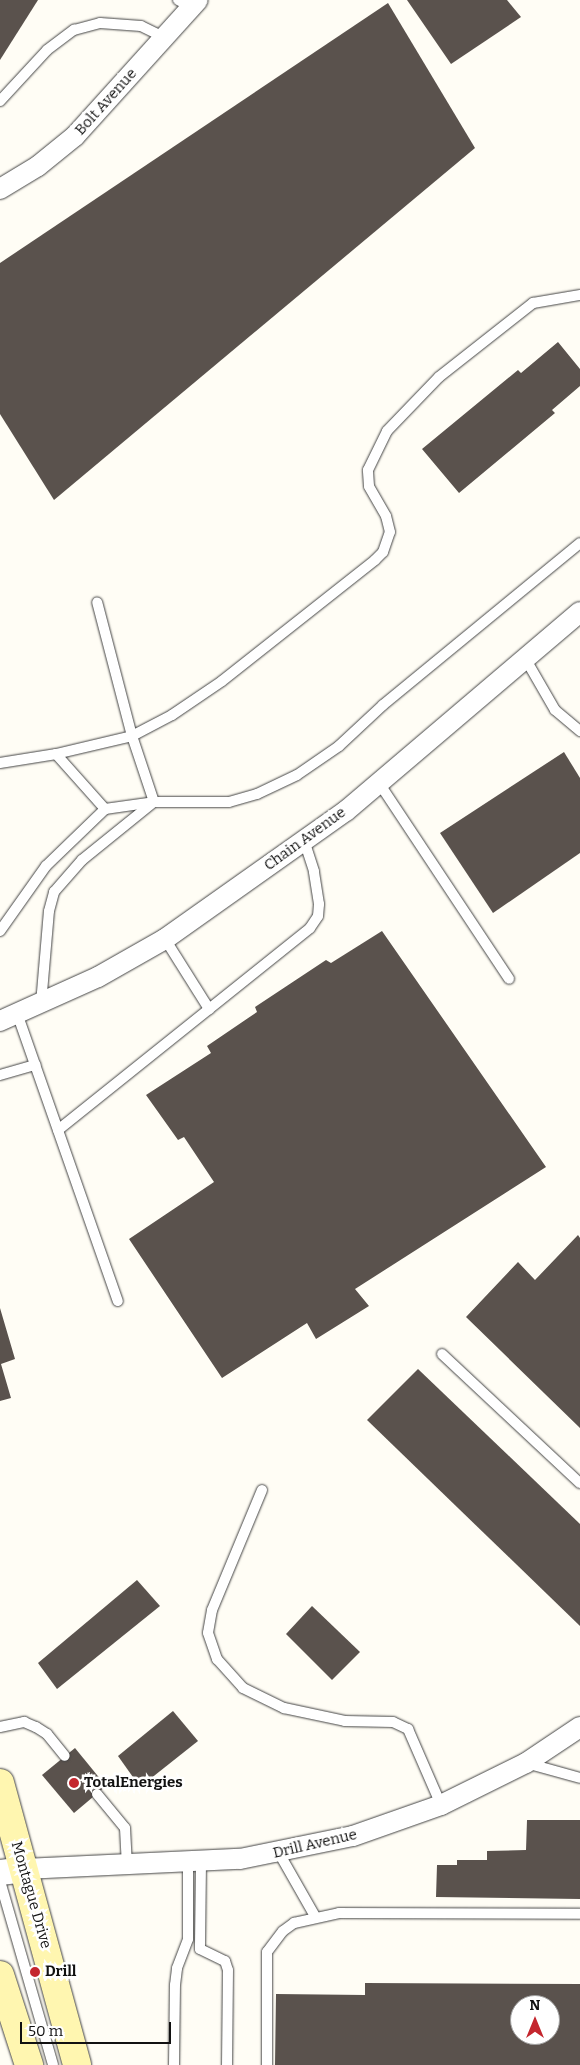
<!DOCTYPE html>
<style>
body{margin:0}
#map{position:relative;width:580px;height:2065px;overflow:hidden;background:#fffdf5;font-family:Bitter,serif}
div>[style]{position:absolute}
.building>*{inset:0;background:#5a524d}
.roads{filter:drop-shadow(0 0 1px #444) drop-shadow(0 0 1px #444)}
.service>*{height:10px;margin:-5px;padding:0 5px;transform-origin:5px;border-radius:5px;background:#fff}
.minor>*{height:20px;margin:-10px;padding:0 10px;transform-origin:10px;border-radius:10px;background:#fff}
.tertiary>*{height:25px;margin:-12.5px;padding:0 12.5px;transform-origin:12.5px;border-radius:12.5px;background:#fff}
.secondary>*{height:28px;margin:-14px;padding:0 14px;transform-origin:14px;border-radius:14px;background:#fff6b0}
.dots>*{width:14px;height:14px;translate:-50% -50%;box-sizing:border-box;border:2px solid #fff;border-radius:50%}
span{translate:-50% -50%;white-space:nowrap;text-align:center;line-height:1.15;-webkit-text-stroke:5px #fff;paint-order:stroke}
.street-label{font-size:15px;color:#111}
.poi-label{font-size:15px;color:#111;font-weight:700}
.left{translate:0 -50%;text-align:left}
.north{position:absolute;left:510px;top:1995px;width:50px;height:50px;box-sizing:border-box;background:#fff;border:1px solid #a0a0a0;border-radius:50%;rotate:0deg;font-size:14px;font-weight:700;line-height:20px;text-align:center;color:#111}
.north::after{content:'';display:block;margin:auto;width:18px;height:22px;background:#c4262e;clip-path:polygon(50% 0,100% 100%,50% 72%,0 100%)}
.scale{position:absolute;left:20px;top:2022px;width:151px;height:22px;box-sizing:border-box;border:2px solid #111;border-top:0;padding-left:6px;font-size:15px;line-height:18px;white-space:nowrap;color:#111;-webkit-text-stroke:4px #fff;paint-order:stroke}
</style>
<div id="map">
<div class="building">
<i style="clip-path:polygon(0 0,38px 0,0 60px)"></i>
<i style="clip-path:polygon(407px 0,507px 0,521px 17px,451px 64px)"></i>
<i style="clip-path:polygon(388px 3px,475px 148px,54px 500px,0 414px,0 263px)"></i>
<i style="clip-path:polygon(558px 342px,580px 369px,580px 386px,552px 410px,555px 413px,459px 493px,422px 449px,518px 370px,521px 373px)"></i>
<i style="clip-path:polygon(564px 752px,580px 778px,580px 853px,493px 913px,440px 833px)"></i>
<i style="clip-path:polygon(382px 931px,546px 1167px,355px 1289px,369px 1306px,316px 1339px,307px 1323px,222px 1378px,129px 1239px,214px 1182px,184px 1137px,178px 1140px,146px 1095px,211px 1053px,207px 1046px,257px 1012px,255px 1007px,326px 960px,331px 963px)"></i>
<i style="clip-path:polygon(578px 1235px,580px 1238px,580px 1428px,466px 1317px,518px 1262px,535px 1280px)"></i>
<i style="clip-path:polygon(0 1308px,15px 1359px,1px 1364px,11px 1398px,0 1401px)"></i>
<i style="clip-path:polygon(418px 1369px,580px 1524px,580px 1626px,367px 1420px)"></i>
<i style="clip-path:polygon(137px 1580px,160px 1606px,57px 1689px,38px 1663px)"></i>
<i style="clip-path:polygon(312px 1606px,360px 1652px,332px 1680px,286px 1634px)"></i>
<i style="clip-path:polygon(173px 1711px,198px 1741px,140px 1787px,118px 1756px)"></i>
<i style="clip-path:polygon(75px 1748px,106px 1786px,74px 1813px,42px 1775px)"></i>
<i style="clip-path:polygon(527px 1820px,580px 1820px,580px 1899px,436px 1897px,437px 1865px,457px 1865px,457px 1860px,487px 1860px,487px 1851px,526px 1850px)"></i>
<i style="clip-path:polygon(evenodd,365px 1983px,580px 1984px,580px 2065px,275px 2065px,276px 1994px,365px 1995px,365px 1983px,520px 2005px,550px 2005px,550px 2035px,520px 2035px,520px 2005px)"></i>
</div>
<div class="roads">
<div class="service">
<i style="left:178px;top:0;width:15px;rotate:28deg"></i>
<i style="left:0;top:101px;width:69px;rotate:-47.3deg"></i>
<i style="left:47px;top:50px;width:34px;rotate:-37deg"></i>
<i style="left:74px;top:30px;width:27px;rotate:-15deg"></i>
<i style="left:100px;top:23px;width:41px;rotate:4.2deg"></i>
<i style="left:141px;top:26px;width:25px;rotate:26deg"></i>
<i style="left:525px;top:658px;width:60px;rotate:60deg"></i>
<i style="left:555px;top:710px;width:33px;rotate:40deg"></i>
<i style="left:56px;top:754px;width:78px;rotate:-13.3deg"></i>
<i style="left:132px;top:736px;width:45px;rotate:-27.7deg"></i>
<i style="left:172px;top:715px;width:60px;rotate:-34.2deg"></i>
<i style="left:222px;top:681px;width:195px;rotate:-38.3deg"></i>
<i style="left:375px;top:560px;width:11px;rotate:-45deg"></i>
<i style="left:383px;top:552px;width:21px;rotate:-71deg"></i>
<i style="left:390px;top:532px;width:16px;rotate:-104deg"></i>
<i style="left:386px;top:516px;width:34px;rotate:-120deg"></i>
<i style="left:369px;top:486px;width:16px;rotate:-94deg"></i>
<i style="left:368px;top:470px;width:43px;rotate:-64deg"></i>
<i style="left:387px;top:431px;width:75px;rotate:-46.1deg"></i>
<i style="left:439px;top:377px;width:120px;rotate:-38.2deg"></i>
<i style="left:533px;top:303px;width:48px;rotate:-9.7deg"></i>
<i style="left:0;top:763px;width:57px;rotate:-9.1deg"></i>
<i style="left:56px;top:754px;width:74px;rotate:48.3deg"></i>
<i style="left:379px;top:783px;width:235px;rotate:56.4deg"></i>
<i style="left:0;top:931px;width:80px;rotate:-54.7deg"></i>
<i style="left:46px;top:866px;width:82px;rotate:-44deg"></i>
<i style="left:105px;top:809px;width:49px;rotate:-8.1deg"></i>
<i style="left:154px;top:802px;width:75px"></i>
<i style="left:229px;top:802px;width:29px;rotate:-16deg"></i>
<i style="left:257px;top:794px;width:44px;rotate:-25.4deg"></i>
<i style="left:297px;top:775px;width:51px;rotate:-34.6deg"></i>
<i style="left:339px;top:746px;width:60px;rotate:-43deg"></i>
<i style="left:383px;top:705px;width:255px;rotate:-39.4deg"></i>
<i style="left:165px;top:939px;width:83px;rotate:57.8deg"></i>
<i style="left:41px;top:1004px;width:93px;rotate:-85.1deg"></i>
<i style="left:49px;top:911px;width:20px;rotate:-75deg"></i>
<i style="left:54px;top:892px;width:43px;rotate:-48.8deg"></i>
<i style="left:82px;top:860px;width:92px;rotate:-38.9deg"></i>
<i style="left:154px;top:802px;width:70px;rotate:-108.4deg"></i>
<i style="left:132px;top:736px;width:138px;rotate:-104.6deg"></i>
<i style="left:18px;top:1016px;width:302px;rotate:70.7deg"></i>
<i style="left:0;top:1075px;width:37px;rotate:-16deg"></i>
<i style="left:58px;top:1130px;width:323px;rotate:-38.7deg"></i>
<i style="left:310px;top:928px;width:14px;rotate:-56deg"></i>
<i style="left:318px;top:916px;width:12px;rotate:-85deg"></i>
<i style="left:319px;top:904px;width:33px;rotate:-99deg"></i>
<i style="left:314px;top:871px;width:33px;rotate:-108deg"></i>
<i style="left:442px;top:1354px;width:189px;rotate:43.1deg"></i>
<i style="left:262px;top:1490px;width:130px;rotate:112.6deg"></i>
<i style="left:212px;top:1610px;width:23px;rotate:100deg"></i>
<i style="left:208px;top:1633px;width:28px;rotate:71deg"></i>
<i style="left:217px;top:1659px;width:39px;rotate:48deg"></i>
<i style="left:243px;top:1688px;width:46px;rotate:26deg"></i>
<i style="left:284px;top:1708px;width:62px;rotate:12deg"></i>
<i style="left:345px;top:1721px;width:48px;rotate:1.2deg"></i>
<i style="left:393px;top:1722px;width:17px;rotate:25deg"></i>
<i style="left:408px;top:1729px;width:83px;rotate:66.5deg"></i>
<i style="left:0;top:1727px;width:25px;rotate:-12deg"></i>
<i style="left:24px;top:1722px;width:13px;rotate:23deg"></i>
<i style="left:36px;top:1727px;width:13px;rotate:32deg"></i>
<i style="left:47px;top:1734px;width:28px;rotate:51deg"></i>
<i style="left:526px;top:1763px;width:56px;rotate:15.5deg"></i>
<i style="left:97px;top:1794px;width:44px;rotate:50.5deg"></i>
<i style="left:125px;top:1828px;width:37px;rotate:87deg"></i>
<i style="left:279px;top:1853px;width:73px;rotate:60.3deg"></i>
<i style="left:201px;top:1863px;width:86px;rotate:90.7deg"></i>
<i style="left:200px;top:1949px;width:28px;rotate:26deg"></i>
<i style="left:225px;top:1961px;width:9px;rotate:72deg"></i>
<i style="left:228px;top:1970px;width:95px;rotate:90.6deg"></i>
<i style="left:0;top:1881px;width:191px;rotate:73.9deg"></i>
<i style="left:174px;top:2065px;width:80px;rotate:-89.3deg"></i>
<i style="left:175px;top:1985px;width:17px;rotate:-83deg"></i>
<i style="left:177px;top:1968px;width:31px;rotate:-69deg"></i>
<i style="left:188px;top:1939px;width:75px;rotate:-90deg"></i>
<i style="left:267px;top:2065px;width:113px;rotate:-90deg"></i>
<i style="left:267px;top:1952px;width:26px;rotate:-53deg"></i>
<i style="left:283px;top:1931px;width:14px;rotate:-36deg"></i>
<i style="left:294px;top:1923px;width:46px;rotate:-12.5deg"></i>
<i style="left:339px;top:1913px;width:241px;rotate:0.2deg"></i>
</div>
<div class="minor">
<i style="left:0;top:189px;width:44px;rotate:-31.2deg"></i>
<i style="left:38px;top:166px;width:48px;rotate:-39deg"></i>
<i style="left:75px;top:136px;width:183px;rotate:-47.9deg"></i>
<i style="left:0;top:1021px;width:107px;rotate:-24.2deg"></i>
<i style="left:98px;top:977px;width:77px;rotate:-29.6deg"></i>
<i style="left:165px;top:939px;width:222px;rotate:-35.3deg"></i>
<i style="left:346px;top:811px;width:307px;rotate:-40.4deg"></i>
<i style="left:24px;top:1869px;width:216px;rotate:-2.7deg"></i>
<i style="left:240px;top:1859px;width:115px;rotate:-11.5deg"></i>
<i style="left:353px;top:1836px;width:93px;rotate:-19.4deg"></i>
<i style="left:441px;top:1805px;width:95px;rotate:-26.3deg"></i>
<i style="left:526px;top:1763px;width:65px;rotate:-33.7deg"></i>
</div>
<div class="tertiary">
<i style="left:0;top:1872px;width:24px;rotate:-7deg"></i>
</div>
<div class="secondary">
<i style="left:0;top:1783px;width:292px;rotate:74.7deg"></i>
<i style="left:0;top:1975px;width:95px;rotate:72.1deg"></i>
</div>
</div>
<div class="dots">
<i style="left:74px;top:1783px;background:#c4262e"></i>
<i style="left:35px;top:1972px;background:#c4262e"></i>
</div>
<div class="street-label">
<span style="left:106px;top:102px;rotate:-48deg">Bolt Avenue</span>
<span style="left:305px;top:839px;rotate:-36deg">Chain Avenue</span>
<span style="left:315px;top:1844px;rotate:-13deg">Drill Avenue</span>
<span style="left:31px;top:1895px;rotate:74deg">Montague Drive</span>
</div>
<div class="poi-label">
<span class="left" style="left:84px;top:1783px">TotalEnergies</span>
<span class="left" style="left:45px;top:1972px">Drill</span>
</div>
<div class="north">N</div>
<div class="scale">50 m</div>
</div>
